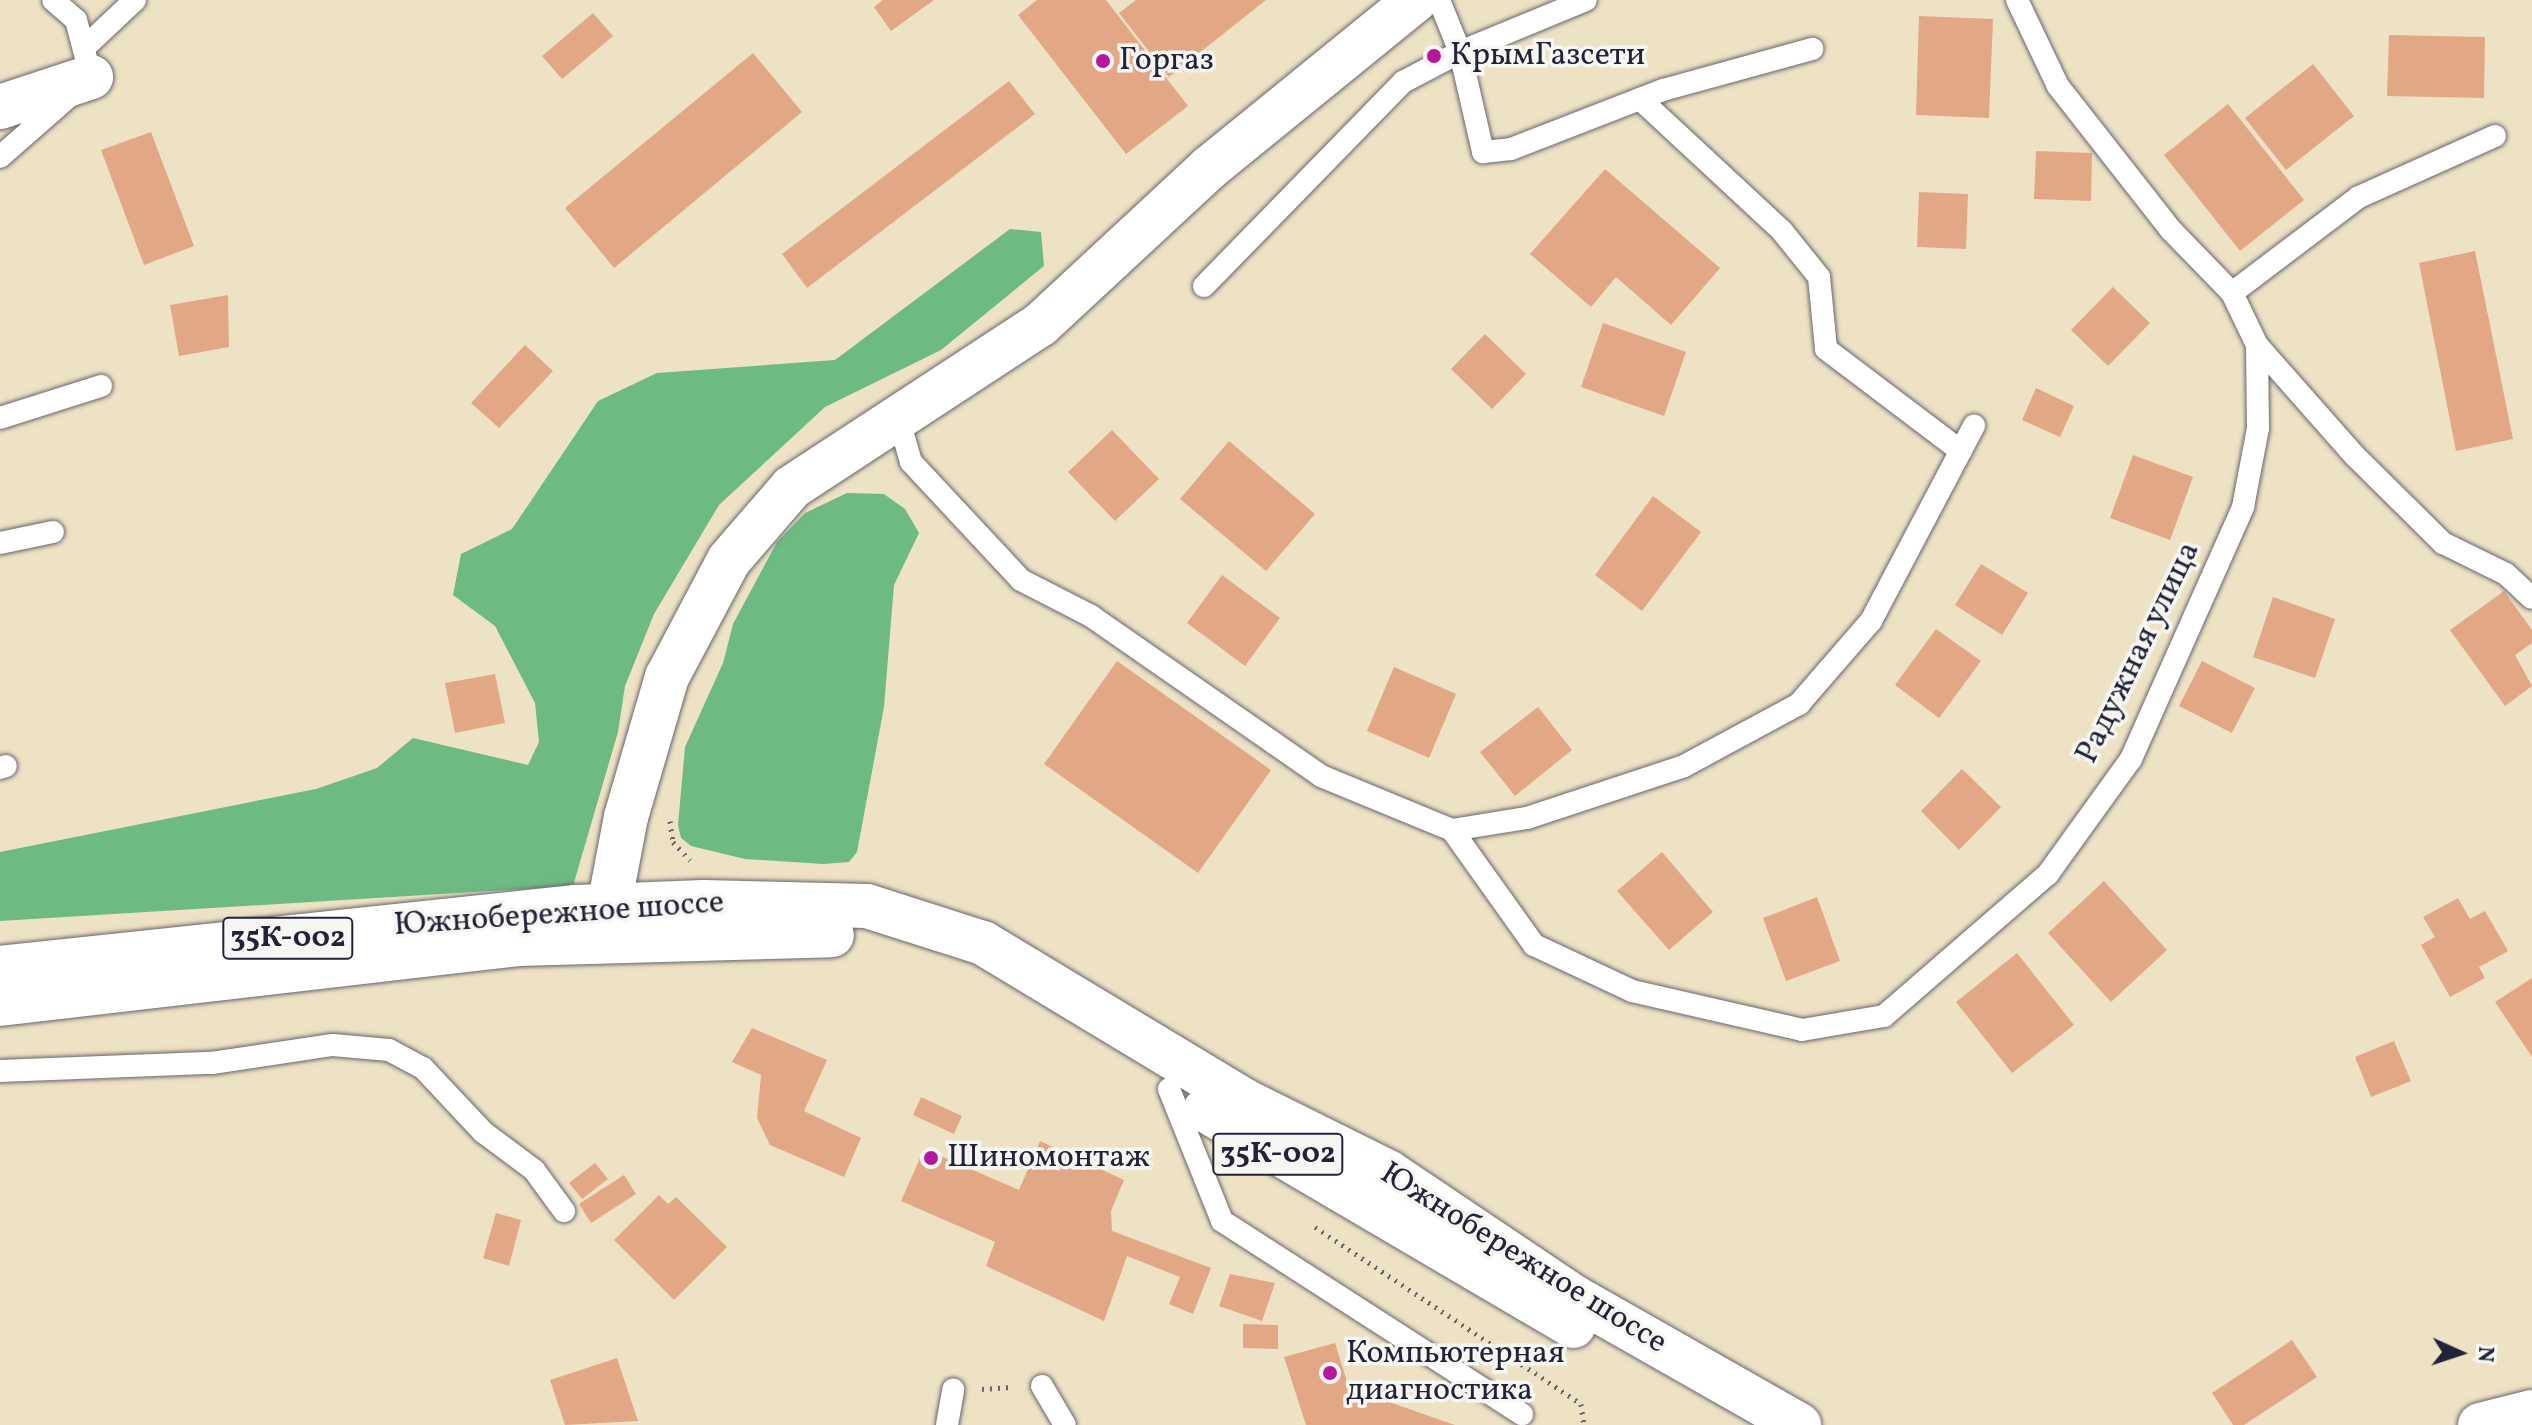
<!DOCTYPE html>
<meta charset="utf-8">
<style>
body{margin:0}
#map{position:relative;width:2532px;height:1425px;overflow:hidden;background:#eee2c5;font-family:Vollkorn,serif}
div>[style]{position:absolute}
.forest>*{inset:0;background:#6eba83}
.building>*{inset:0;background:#e2a886}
.path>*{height:5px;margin-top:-2.5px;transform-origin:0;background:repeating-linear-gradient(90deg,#69656b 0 2px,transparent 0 8px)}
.roads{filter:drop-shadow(0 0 2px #69656b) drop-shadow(0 0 2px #69656b)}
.lane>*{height:22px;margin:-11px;padding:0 11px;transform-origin:11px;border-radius:11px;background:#fff}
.street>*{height:44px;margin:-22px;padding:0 22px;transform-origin:22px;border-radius:22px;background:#fff}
.highway>*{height:44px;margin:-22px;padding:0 22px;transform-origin:22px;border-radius:22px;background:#fff}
.dots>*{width:22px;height:22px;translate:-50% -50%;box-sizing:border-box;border:4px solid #f6f6f2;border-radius:50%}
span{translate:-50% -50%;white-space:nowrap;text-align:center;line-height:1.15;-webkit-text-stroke:7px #f6f6f2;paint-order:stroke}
.shield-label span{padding:2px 6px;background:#f6f6f2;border:2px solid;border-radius:6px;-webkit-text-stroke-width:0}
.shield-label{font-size:30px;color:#22223b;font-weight:700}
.poi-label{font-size:32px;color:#22223b}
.left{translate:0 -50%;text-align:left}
.street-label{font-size:32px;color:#22223b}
.north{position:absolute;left:2420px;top:1313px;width:80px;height:80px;-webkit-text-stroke:6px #f6f6f2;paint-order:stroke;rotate:93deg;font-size:22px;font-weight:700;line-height:32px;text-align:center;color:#22223b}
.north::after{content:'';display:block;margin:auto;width:28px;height:36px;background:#22223b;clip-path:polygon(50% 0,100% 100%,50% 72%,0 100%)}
</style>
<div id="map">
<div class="forest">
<i style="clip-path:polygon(1010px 229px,1041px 232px,1044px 266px,941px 350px,825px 407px,719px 505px,654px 614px,625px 686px,618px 732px,573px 886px,0 921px,0 852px,316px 789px,377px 768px,413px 738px,528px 765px,539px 742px,535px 703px,495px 626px,453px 595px,461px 554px,512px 529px,598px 401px,657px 373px,835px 360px)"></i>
<i style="clip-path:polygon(847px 493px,884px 494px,905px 509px,919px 533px,894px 585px,884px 707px,857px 852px,849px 862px,823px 864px,745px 859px,691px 846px,681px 838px,678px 825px,685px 747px,723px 663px,733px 624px,777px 542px,805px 513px)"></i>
</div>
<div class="building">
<i style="clip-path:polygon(883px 0,934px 0,891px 31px,874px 7px)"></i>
<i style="clip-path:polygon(1037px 0,1106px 0,1188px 106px,1126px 154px,1018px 15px)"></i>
<i style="clip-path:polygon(1136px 0,1266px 0,1169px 77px,1119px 13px)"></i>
<i style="clip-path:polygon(593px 13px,613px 36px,562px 79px,542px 56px)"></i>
<i style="clip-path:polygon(1919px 16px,1993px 19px,1989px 118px,1916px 115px)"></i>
<i style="clip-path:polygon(2389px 35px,2485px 37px,2484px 98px,2387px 96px)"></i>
<i style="clip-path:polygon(753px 53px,802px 112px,614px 268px,565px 208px)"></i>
<i style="clip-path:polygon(2313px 64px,2354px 116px,2286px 170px,2245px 118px)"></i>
<i style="clip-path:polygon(1009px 81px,1035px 114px,807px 288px,782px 254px)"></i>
<i style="clip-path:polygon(2228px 104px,2304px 200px,2240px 251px,2164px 155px)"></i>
<i style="clip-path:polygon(151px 132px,194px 246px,144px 265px,101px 150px)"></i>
<i style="clip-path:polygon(2036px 151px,2092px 153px,2091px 201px,2034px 199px)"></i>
<i style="clip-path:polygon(1605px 169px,1720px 268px,1671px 325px,1616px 277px,1591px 307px,1530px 254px)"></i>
<i style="clip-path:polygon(1919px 192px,1968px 194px,1966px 249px,1917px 247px)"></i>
<i style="clip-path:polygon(2475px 251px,2513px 439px,2456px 451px,2419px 263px)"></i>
<i style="clip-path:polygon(2113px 287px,2150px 323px,2108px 366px,2071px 330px)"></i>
<i style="clip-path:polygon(228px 295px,229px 347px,179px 356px,170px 305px)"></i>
<i style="clip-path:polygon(1603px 323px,1686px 352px,1664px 416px,1581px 387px)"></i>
<i style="clip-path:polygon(1485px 334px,1526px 374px,1492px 409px,1451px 369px)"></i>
<i style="clip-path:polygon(525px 345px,553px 371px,499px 428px,471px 403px)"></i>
<i style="clip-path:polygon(2036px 388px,2074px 406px,2060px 437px,2022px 420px)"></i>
<i style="clip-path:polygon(1112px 430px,1159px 479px,1115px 521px,1068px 472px)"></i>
<i style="clip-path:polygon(1229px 441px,1315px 514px,1266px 571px,1180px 499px)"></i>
<i style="clip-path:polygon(2133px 455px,2193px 477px,2170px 540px,2110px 518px)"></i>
<i style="clip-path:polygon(1653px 496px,1701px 532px,1642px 611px,1595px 575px)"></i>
<i style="clip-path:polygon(1981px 564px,2028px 593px,2002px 635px,1955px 605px)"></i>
<i style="clip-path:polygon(1222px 575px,1280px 618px,1245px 666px,1187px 623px)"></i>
<i style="clip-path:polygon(2504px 591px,2532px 630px,2532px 643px,2515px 655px,2532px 686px,2505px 706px,2450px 630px)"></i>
<i style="clip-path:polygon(2273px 597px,2335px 619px,2315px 678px,2253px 657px)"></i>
<i style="clip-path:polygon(1936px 629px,1981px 661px,1939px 718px,1895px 685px)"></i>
<i style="clip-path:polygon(1117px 661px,1271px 770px,1198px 873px,1044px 764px)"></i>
<i style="clip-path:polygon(2202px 661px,2255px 688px,2232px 733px,2179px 706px)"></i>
<i style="clip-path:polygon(1394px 667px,1456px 694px,1429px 758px,1367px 731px)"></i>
<i style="clip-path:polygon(495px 674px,505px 723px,455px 733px,445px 683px)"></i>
<i style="clip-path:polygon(1538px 707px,1572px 750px,1515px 796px,1480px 752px)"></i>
<i style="clip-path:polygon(1962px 769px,2001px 807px,1959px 850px,1921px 811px)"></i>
<i style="clip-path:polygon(1662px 852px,1713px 912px,1669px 950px,1617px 891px)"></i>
<i style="clip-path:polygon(2104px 881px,2167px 950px,2111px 1002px,2048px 933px)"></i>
<i style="clip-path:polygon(1817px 897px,1840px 961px,1786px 981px,1763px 918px)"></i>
<i style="clip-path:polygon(2458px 898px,2470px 919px,2485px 911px,2508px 951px,2479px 967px,2485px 978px,2450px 997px,2421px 945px,2435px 937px,2423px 917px)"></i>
<i style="clip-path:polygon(2017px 953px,2074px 1025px,2012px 1073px,1956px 1002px)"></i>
<i style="clip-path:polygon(2532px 978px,2532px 1057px,2495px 1002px)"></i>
<i style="clip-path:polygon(752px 1028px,827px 1060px,804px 1111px,861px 1138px,844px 1177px,770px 1145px,757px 1118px,761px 1075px,732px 1062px)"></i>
<i style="clip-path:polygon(2394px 1041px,2411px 1081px,2371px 1097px,2355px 1057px)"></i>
<i style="clip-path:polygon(921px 1097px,962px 1116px,954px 1134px,913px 1115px)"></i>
<i style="clip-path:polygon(1040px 1141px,1124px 1180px,1111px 1211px,1112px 1231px,1211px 1268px,1193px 1314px,1169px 1304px,1180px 1277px,1127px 1256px,1104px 1321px,986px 1266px,995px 1242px,901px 1201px,924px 1149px,1019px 1190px)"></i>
<i style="clip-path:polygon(595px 1163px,608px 1179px,582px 1199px,569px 1183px)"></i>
<i style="clip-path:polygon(624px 1175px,636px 1194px,591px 1223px,579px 1204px)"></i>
<i style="clip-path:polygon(659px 1195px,668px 1204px,676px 1197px,727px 1247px,674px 1300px,614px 1240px)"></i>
<i style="clip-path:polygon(496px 1213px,521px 1220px,509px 1266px,483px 1258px)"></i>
<i style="clip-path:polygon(1230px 1274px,1275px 1283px,1262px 1321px,1219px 1306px)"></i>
<i style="clip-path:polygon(1243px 1324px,1278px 1325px,1278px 1349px,1243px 1348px)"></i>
<i style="clip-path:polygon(2292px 1340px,2317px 1377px,2244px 1425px,2233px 1425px,2212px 1393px)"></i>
<i style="clip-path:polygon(1335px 1343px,1349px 1388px,1455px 1425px,1306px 1425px,1284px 1357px)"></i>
<i style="clip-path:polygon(617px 1358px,638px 1421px,565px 1425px,550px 1380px)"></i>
</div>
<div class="path">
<i style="left:670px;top:821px;width:21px;rotate:82deg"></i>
<i style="left:673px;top:842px;width:25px;rotate:47deg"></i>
<i style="left:1315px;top:1227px;width:320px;rotate:33.6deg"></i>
<i style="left:1581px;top:1404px;width:21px;rotate:82deg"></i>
<i style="left:982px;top:1389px;width:30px;rotate:-4deg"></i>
</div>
<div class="roads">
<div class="lane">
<i style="left:1439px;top:0;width:56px;rotate:68deg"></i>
<i style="left:1460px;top:52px;width:103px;rotate:77deg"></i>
<i style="left:1483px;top:152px;width:28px;rotate:-6deg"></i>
<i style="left:1511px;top:149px;width:163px;rotate:-21.2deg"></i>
<i style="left:1663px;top:90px;width:155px;rotate:-15.4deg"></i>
<i style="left:2017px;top:0;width:95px;rotate:64.5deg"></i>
<i style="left:2058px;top:86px;width:182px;rotate:51.9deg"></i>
<i style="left:2170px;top:229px;width:89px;rotate:45.9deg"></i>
<i style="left:2232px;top:293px;width:58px;rotate:64.3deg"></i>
<i style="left:2257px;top:345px;width:148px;rotate:48.6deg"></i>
<i style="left:2355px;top:456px;width:124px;rotate:44.7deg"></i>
<i style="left:2443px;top:543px;width:70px;rotate:26.2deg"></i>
<i style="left:2506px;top:574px;width:35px;rotate:43deg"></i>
<i style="left:84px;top:48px;width:70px;rotate:-43.3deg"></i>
<i style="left:1640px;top:99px;width:194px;rotate:42.9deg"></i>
<i style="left:1782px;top:231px;width:59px;rotate:51.2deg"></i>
<i style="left:1819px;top:277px;width:72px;rotate:84.4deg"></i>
<i style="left:1826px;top:349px;width:169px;rotate:37.1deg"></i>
<i style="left:0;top:157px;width:121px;rotate:-41.3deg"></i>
<i style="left:91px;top:77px;width:59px;rotate:-104.7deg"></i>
<i style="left:76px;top:20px;width:30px;rotate:-139deg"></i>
<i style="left:1204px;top:286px;width:285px;rotate:-45.7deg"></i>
<i style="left:1403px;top:82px;width:64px;rotate:-27.8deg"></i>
<i style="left:1460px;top:52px;width:136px;rotate:-22.4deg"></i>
<i style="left:2232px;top:293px;width:159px;rotate:-37.1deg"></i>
<i style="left:2359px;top:197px;width:149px;rotate:-24.2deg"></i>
<i style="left:898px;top:417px;width:47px;rotate:73.9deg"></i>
<i style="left:911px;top:462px;width:161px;rotate:47deg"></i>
<i style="left:1021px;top:580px;width:79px;rotate:27.2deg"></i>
<i style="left:1091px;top:616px;width:280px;rotate:34.8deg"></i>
<i style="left:1321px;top:776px;width:142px;rotate:22.4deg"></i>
<i style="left:1452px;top:830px;width:76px;rotate:-9.1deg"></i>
<i style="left:1527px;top:818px;width:165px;rotate:-18.3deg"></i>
<i style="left:1684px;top:766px;width:131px;rotate:-28.3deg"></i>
<i style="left:1799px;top:704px;width:110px;rotate:-49.1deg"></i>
<i style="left:1871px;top:621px;width:221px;rotate:-62.2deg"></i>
<i style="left:0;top:418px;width:106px;rotate:-17.6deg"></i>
<i style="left:0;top:543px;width:54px;rotate:-11.7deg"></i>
<i style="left:0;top:768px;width:6px;rotate:-18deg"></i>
<i style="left:1452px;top:830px;width:141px;rotate:54.5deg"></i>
<i style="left:1534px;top:945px;width:108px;rotate:25.1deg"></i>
<i style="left:1632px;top:991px;width:174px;rotate:12.9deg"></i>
<i style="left:1802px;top:1030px;width:83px;rotate:-9.7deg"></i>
<i style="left:1884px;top:1016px;width:217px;rotate:-40.9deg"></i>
<i style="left:2048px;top:874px;width:142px;rotate:-54.2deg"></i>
<i style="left:2131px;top:759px;width:276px;rotate:-66deg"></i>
<i style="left:2243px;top:507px;width:80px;rotate:-79.2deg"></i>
<i style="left:2258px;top:428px;width:83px;rotate:-90.7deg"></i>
<i style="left:0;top:1071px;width:212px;rotate:-2.2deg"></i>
<i style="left:212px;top:1063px;width:122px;rotate:-8.5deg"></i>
<i style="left:333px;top:1045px;width:56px;rotate:5.1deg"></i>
<i style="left:389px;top:1050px;width:38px;rotate:28deg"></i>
<i style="left:423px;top:1068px;width:88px;rotate:46.8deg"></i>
<i style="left:483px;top:1132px;width:64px;rotate:36.7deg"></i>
<i style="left:534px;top:1170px;width:51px;rotate:53.8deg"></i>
<i style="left:1169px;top:1089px;width:142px;rotate:68.1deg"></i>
<i style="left:1222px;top:1221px;width:357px;rotate:32.8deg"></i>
<i style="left:1042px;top:1386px;width:45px;rotate:59.5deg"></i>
<i style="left:947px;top:1425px;width:36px;rotate:-80deg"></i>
</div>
<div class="street">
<i style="left:0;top:107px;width:96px;rotate:-18.2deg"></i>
<i style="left:609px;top:906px;width:91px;rotate:-79.2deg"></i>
<i style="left:626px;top:817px;width:146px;rotate:-73.7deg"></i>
<i style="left:667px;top:677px;width:132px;rotate:-62.1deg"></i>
<i style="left:729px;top:560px;width:96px;rotate:-49.2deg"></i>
<i style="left:792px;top:487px;width:296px;rotate:-33.2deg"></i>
<i style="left:1040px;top:325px;width:231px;rotate:-42.9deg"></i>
<i style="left:1209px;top:168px;width:267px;rotate:-39.1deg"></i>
</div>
<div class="highway">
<i style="left:0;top:968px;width:579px;rotate:-6.05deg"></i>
<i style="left:576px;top:907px;width:127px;rotate:-2.3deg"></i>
<i style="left:703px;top:902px;width:164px;rotate:1.4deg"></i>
<i style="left:867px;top:906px;width:122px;rotate:17.7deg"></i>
<i style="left:983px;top:943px;width:306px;rotate:31.1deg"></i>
<i style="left:1245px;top:1101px;width:160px;rotate:26.4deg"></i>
<i style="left:1388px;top:1172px;width:224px;rotate:33.9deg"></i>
<i style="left:1574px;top:1297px;width:259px;rotate:29.6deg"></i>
<i style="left:0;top:1004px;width:521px;rotate:-6.61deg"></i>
<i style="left:518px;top:944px;width:314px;rotate:-1.6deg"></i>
<i style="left:1205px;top:1110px;width:427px;rotate:30.4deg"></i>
<i style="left:2480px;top:1425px;width:54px;rotate:-14deg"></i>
</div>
</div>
<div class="dots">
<i style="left:1434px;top:56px;background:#b5179e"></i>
<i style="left:1103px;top:61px;background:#b5179e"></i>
<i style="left:931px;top:1158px;background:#b5179e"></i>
<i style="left:1330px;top:1373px;background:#b5179e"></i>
</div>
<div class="shield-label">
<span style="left:288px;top:938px">35К-002</span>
<span style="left:1278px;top:1154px">35К-002</span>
</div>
<div class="poi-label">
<span class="left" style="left:1450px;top:56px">КрымГазсети</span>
<span class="left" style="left:1119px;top:61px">Горгаз</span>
<span class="left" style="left:947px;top:1158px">Шиномонтаж</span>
<span class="left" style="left:1346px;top:1373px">Компьютерная<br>диагностика</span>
</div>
<div class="street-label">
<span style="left:2139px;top:653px;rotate:-64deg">Радужная улица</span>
<span style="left:559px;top:915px;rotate:-4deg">Южнобережное шоссе</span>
<span style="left:1523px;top:1259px;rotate:32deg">Южнобережное шоссе</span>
</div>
<div class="north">N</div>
</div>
